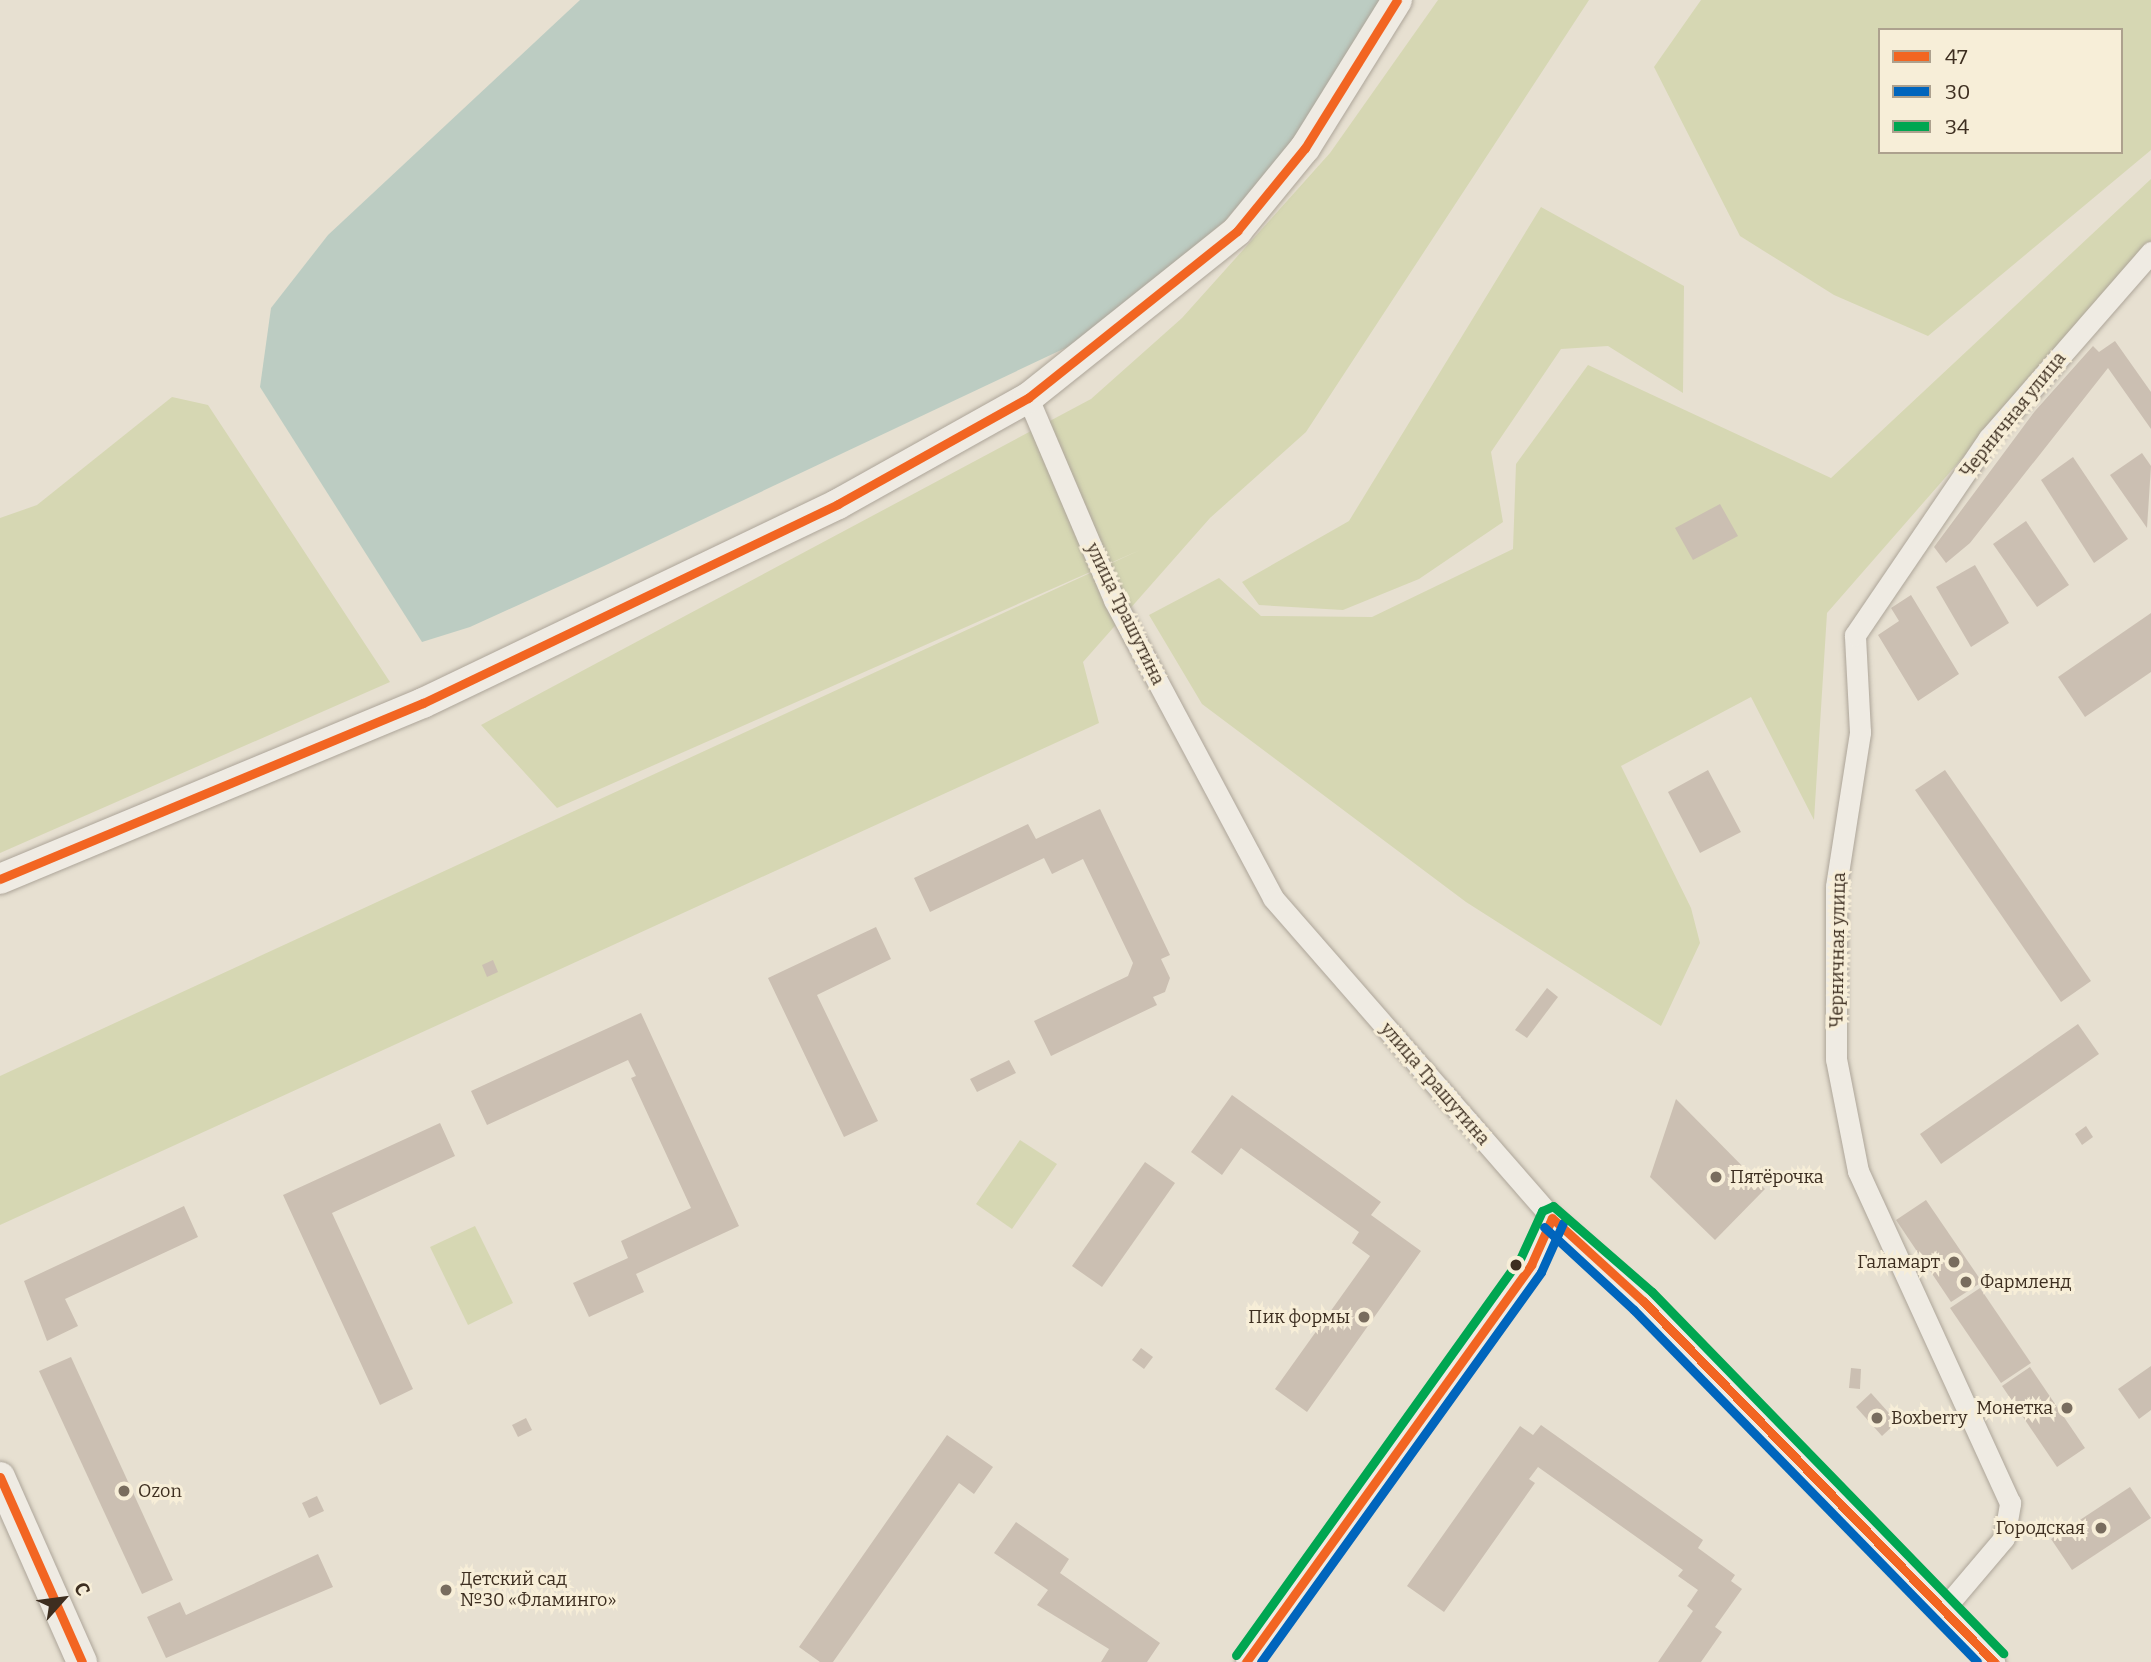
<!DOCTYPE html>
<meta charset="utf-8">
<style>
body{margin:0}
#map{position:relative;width:2151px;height:1662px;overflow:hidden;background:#e7e0d1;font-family:Bitter,serif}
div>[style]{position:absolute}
.green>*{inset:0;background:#d6d7b3}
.water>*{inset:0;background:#bcccc2}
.building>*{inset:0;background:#cbbfb2}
.roads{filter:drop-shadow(0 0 2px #ada599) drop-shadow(0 0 2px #ada599)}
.street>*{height:21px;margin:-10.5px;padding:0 10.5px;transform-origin:10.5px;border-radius:10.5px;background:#efebe3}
.secondary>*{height:30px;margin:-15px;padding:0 15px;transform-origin:15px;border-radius:15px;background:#efebe3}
.bus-1>*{height:9px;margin:-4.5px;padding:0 4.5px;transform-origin:4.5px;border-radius:4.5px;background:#f26522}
.bus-2>*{height:9px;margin:-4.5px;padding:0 4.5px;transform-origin:4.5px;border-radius:4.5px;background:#0065bd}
.bus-3>*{height:9px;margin:-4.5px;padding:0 4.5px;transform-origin:4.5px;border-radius:4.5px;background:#00a651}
.dots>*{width:19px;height:19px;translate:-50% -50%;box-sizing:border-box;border:4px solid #f7eed8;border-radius:50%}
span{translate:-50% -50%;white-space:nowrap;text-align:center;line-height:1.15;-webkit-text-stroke:6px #f7eed8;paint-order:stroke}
.street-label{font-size:18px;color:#3d2e20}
.poi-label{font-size:18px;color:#3d2e20}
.left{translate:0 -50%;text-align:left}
.right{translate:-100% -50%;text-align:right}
.legend{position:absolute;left:1878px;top:28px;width:245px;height:126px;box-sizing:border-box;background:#f7eed8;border:2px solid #ada18e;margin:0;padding:9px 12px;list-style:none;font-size:21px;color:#3d2e20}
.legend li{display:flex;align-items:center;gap:14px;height:35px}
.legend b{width:35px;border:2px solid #ada18e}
.north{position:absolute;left:28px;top:1564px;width:70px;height:70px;-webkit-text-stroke:5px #f7eed8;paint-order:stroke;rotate:62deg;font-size:19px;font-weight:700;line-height:28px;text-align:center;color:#3d2e20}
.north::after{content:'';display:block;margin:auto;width:24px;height:32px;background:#3d2e20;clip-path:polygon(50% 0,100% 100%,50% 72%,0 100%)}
</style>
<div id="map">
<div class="green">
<i style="clip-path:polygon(1438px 0,1589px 0,1306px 432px,1210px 518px,1083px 662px,1099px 723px,0 1225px,0 1076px,1140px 550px,557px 808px,481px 725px,1091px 399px,1182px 318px,1330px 153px)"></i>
<i style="clip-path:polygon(evenodd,1701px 0,2151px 0,2151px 150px,1928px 336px,1834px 295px,1740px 236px,1654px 67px,1701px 0,1880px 30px,2121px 30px,2121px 152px,1880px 152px,1880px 30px)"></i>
<i style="clip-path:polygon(2151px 179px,2151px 242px,1827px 613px,1814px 820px,1751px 697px,1621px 766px,1691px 908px,1700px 943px,1661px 1026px,1466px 902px,1202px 704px,1149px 615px,1219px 578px,1261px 616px,1372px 617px,1513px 549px,1516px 464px,1588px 365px,1831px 478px)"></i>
<i style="clip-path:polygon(1541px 207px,1684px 286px,1683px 393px,1608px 346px,1561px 349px,1491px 452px,1503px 522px,1419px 579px,1343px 610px,1259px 605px,1242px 582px,1349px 521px)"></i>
<i style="clip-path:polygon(172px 397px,208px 405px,390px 682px,0 853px,0 518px,37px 505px)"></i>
<i style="clip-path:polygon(1020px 1140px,1057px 1164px,1012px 1229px,976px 1204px)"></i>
<i style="clip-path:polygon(475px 1226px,513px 1303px,468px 1325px,430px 1247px)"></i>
</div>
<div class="water">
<i style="clip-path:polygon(580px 0,1380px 0,1311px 120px,1225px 221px,1076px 343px,604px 566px,470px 627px,422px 642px,260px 387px,271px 308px,328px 235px)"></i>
</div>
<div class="building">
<i style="clip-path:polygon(2115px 341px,2151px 392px,2151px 429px,2108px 368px,1970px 543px,1946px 563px,1934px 547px,2035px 411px,2093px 346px,2099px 352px)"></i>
<i style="clip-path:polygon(2142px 453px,2151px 466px,2147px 528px,2110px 475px)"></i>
<i style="clip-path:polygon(2073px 457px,2128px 539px,2094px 563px,2041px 480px)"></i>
<i style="clip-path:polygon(1720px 504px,1738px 536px,1693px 560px,1675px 528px)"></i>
<i style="clip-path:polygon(2026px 521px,2069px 585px,2037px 607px,1993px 544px)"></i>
<i style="clip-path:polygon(1975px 565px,2009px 623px,1971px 647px,1936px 587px)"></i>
<i style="clip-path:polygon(1911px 595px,1959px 674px,1918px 701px,1878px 635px,1899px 621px,1891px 608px)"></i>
<i style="clip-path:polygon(2151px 613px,2151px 672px,2085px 717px,2058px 677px)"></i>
<i style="clip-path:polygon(1708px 770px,1741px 832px,1700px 853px,1668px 792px)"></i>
<i style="clip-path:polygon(1945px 770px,2091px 981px,2061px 1002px,1915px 790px)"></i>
<i style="clip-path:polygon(1100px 809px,1170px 955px,1161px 959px,1170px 978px,1165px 992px,1153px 997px,1157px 1005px,1051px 1056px,1034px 1021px,1128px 976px,1133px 963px,1083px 859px,1052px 874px,1044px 858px,930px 912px,914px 878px,1028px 824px,1036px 839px)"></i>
<i style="clip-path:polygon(876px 927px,891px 959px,817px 995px,878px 1121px,844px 1137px,768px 978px)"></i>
<i style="clip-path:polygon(493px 960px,498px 972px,487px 977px,482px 965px)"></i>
<i style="clip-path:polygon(1547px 988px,1558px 997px,1527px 1038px,1515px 1030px)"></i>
<i style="clip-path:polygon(641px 1013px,739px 1226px,636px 1274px,644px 1292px,589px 1317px,573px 1283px,628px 1258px,621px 1241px,691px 1208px,631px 1078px,636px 1076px,628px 1060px,487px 1125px,471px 1091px)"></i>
<i style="clip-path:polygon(2078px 1024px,2099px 1054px,1941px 1164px,1920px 1134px)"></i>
<i style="clip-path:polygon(1009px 1060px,1016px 1073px,977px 1092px,970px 1079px)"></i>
<i style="clip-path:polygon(1232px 1095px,1381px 1202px,1371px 1215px,1421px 1251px,1307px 1412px,1275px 1389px,1370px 1256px,1352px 1243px,1359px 1232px,1241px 1148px,1222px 1175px,1191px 1152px)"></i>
<i style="clip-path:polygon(1676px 1099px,1765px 1189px,1715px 1240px,1650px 1177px)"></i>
<i style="clip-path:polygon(440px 1123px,455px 1156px,332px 1213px,413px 1389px,380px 1405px,283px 1195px)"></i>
<i style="clip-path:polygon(2086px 1126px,2093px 1137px,2082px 1145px,2075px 1134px)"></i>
<i style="clip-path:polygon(1145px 1162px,1175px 1183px,1102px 1287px,1072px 1266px)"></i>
<i style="clip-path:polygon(1926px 1200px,1982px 1282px,1951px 1302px,1896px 1220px)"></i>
<i style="clip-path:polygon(184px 1206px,198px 1237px,65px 1299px,78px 1326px,47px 1341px,24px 1281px)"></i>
<i style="clip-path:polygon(1980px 1288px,2031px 1363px,2001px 1383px,1950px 1308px)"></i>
<i style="clip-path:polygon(1141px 1348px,1153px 1357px,1144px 1369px,1132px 1360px)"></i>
<i style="clip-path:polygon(71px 1357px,173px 1580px,142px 1594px,39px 1371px)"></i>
<i style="clip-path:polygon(2151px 1366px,2151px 1410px,2139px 1419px,2118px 1389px)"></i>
<i style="clip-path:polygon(2030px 1367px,2085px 1448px,2057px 1467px,2002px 1386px)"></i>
<i style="clip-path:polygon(1851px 1368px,1861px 1369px,1860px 1389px,1849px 1388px)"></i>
<i style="clip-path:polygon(1871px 1393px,1897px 1422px,1882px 1436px,1856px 1407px)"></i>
<i style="clip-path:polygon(526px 1418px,532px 1430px,518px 1437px,512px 1425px)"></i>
<i style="clip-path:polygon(1541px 1425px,1703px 1540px,1698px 1548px,1735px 1575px,1731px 1581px,1742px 1589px,1715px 1627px,1722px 1632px,1701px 1662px,1658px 1662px,1693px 1611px,1687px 1606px,1698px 1590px,1678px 1576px,1683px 1570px,1538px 1467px,1529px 1479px,1535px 1483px,1444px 1612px,1407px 1586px,1520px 1426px,1533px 1435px)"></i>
<i style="clip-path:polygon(947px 1435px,993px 1467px,974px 1494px,959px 1483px,833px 1662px,820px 1662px,799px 1647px)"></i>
<i style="clip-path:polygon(2130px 1487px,2151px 1518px,2072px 1570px,2051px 1539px)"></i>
<i style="clip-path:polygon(317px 1496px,324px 1511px,309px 1518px,302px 1503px)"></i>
<i style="clip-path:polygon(1016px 1522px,1069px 1559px,1060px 1573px,1160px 1643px,1147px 1662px,1101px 1662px,1109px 1649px,1037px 1605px,1048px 1590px,994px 1553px)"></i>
<i style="clip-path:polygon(318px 1554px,333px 1587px,166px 1658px,147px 1617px,180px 1602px,186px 1615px)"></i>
</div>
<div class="roads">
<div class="street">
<i style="left:1028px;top:398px;width:220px;rotate:66.9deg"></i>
<i style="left:1114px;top:600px;width:338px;rotate:61.9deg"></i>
<i style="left:1273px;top:898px;width:425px;rotate:48.9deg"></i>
<i style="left:1552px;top:1218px;width:123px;rotate:42.4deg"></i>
<i style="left:1643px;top:1301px;width:504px;rotate:45.8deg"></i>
<i style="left:1943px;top:1610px;width:94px;rotate:-49.7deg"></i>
<i style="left:2004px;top:1538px;width:36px;rotate:-80deg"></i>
<i style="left:2010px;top:1503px;width:365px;rotate:-114.6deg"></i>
<i style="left:1858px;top:1171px;width:114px;rotate:-101.1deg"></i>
<i style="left:1836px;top:1059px;width:173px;rotate:-90deg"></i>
<i style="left:1836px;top:886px;width:156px;rotate:-81.1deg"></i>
<i style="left:1860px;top:732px;width:97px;rotate:-93deg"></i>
<i style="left:1855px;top:635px;width:238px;rotate:-55.8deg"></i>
<i style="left:1989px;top:438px;width:247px;rotate:-48.9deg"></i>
<i style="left:1246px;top:1662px;width:489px;rotate:-54.3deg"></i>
<i style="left:1531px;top:1265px;width:51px;rotate:-65.9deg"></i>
</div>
<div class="secondary">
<i style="left:0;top:879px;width:458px;rotate:-22.6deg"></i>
<i style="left:423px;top:703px;width:460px;rotate:-25.6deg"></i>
<i style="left:838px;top:504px;width:218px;rotate:-29.2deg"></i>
<i style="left:1028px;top:398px;width:268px;rotate:-38.6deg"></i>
<i style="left:1237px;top:231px;width:107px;rotate:-50.7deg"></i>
<i style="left:1305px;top:148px;width:174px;rotate:-58.1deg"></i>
<i style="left:0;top:1477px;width:202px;rotate:66.1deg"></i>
</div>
</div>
<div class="bus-1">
<i style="left:0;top:879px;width:458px;rotate:-22.6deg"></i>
<i style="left:423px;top:703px;width:460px;rotate:-25.6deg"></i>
<i style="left:838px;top:504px;width:218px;rotate:-29.2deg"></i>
<i style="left:1028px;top:398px;width:268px;rotate:-38.6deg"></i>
<i style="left:1237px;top:231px;width:107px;rotate:-50.7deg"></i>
<i style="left:1305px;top:148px;width:174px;rotate:-58.1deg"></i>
<i style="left:1552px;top:1218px;width:123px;rotate:42.4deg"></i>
<i style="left:1643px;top:1301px;width:504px;rotate:45.8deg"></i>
<i style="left:0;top:1477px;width:202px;rotate:66.1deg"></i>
<i style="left:1246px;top:1662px;width:489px;rotate:-54.3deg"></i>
<i style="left:1531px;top:1265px;width:51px;rotate:-65.9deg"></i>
</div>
<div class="bus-2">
<i style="left:1544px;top:1227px;width:122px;rotate:42.7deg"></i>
<i style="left:1634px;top:1310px;width:491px;rotate:45.7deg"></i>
<i style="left:1261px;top:1662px;width:480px;rotate:-54.3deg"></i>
<i style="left:1541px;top:1272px;width:54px;rotate:-65.8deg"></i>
</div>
<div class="bus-3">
<i style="left:1236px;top:1655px;width:487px;rotate:-54.4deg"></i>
<i style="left:1520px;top:1259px;width:53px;rotate:-65.4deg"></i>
<i style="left:1542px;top:1211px;width:12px;rotate:-24deg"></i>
<i style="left:1553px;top:1206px;width:131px;rotate:41deg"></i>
<i style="left:1652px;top:1292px;width:504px;rotate:45.8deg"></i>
</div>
<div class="dots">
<i style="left:1716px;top:1177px;background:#786c5e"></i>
<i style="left:1954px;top:1262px;background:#786c5e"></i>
<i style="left:1516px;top:1265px;background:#3d2e20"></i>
<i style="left:1966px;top:1282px;background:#786c5e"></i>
<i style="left:1364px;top:1317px;background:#786c5e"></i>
<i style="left:2067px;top:1408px;background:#786c5e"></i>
<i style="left:1877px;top:1418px;background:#786c5e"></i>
<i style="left:124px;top:1491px;background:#786c5e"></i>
<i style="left:2101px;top:1528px;background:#786c5e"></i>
<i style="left:446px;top:1590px;background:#786c5e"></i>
</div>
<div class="street-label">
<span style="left:2013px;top:415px;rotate:-51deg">Черничная улица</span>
<span style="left:1125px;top:614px;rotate:64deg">улица Трашутина</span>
<span style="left:1838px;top:950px;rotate:-89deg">Черничная улица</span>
<span style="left:1435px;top:1084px;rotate:49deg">улица Трашутина</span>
</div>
<div class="poi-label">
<span class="left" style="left:1730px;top:1177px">Пятёрочка</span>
<span class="right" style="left:1940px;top:1262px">Галамарт</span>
<span class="left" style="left:1980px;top:1282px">Фармленд</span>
<span class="right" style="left:1350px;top:1317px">Пик формы</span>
<span class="right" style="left:2053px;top:1408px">Монетка</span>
<span class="left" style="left:1891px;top:1418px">Boxberry</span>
<span class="left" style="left:138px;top:1491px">Ozon</span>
<span class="right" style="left:2085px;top:1528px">Городская</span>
<span class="left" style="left:460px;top:1590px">Детский сад<br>№30 «Фламинго»</span>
</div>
<ul class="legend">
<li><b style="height:9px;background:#f26522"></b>47</li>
<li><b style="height:9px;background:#0065bd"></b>30</li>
<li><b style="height:9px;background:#00a651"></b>34</li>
</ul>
<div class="north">С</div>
</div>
